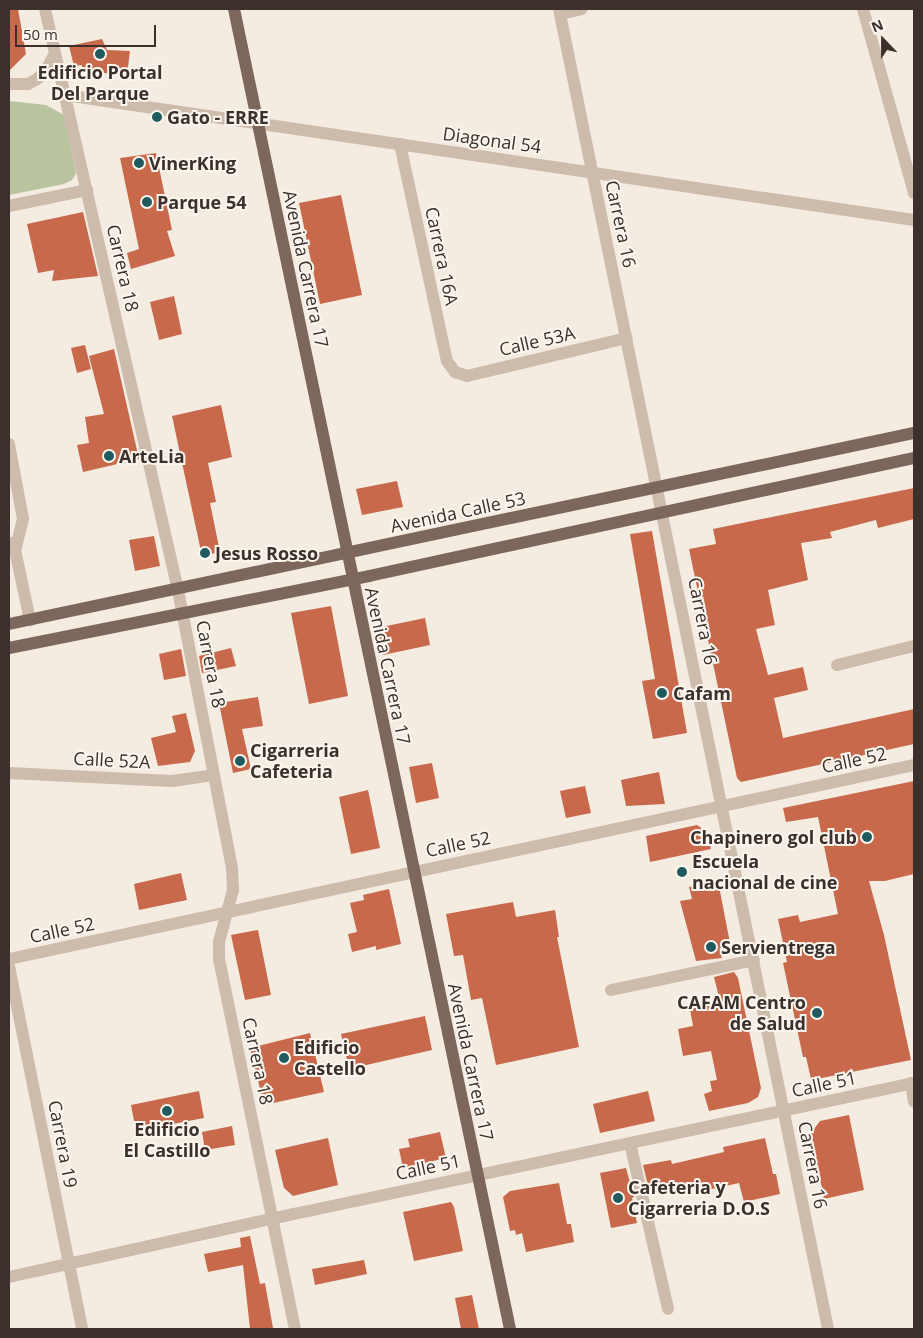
<!DOCTYPE html>
<style>
body{margin:0}
#map{position:relative;width:923px;height:1338px;overflow:hidden;background:#f4ebe1;font-family:"Open Sans",sans-serif}
div>[style]{position:absolute}
.green>*{inset:0;background:#b8c4a0}
.building>*{inset:0;background:#c8694b}
.minor>*{height:12px;margin:-6px;padding:0 6px;transform-origin:6px;border-radius:6px;background:#cdbbac}
.major>*{height:12px;margin:-6px;padding:0 6px;transform-origin:6px;border-radius:6px;background:#7d675c}
.dots>*{width:14px;height:14px;translate:-50% -50%;box-sizing:border-box;border:2px solid #fbf5ee;border-radius:50%}
span{translate:-50% -50%;white-space:nowrap;text-align:center;line-height:1.15;-webkit-text-stroke:4px #fbf5ee;paint-order:stroke}
.poi-label{font-size:18px;color:#3b302b;font-weight:700}
.left{translate:0 -50%;text-align:left}
.right{translate:-100% -50%;text-align:right}
.street-label{font-size:18px;color:#3b302b}
.frame{position:absolute;inset:0;border:10px solid #3b302b;pointer-events:none}
.north{position:absolute;left:858px;top:15px;width:50px;height:50px;-webkit-text-stroke:4px #fbf5ee;paint-order:stroke;rotate:338deg;font-size:14px;font-weight:700;line-height:20px;text-align:center;color:#3b302b}
.north::after{content:'';display:block;margin:auto;width:18px;height:22px;background:#3b302b;clip-path:polygon(50% 0,100% 100%,50% 72%,0 100%)}
.scale{position:absolute;left:15px;top:25px;width:141px;height:22px;box-sizing:border-box;border:2px solid #3b302b;border-top:0;padding-left:6px;font-size:15px;line-height:18px;white-space:nowrap;color:#3b302b;-webkit-text-stroke:4px #fbf5ee;paint-order:stroke}
</style>
<div id="map">
<div class="green">
<i style="clip-path:polygon(9px 101px,46px 105px,64px 115px,76px 173px,72px 180px,64px 184px,9px 195px)"></i>
</div>
<div class="building">
<i style="clip-path:polygon(9px 9px,18px 9px,26px 54px,9px 71px)"></i>
<i style="clip-path:polygon(102px 39px,107px 50px,130px 51px,127px 75px,82px 71px,82px 65px,74px 66px,69px 46px)"></i>
<i style="clip-path:polygon(156px 153px,172px 230px,167px 231px,175px 256px,131px 269px,127px 253px,139px 249px,120px 158px)"></i>
<i style="clip-path:polygon(341px 195px,362px 295px,320px 304px,299px 203px)"></i>
<i style="clip-path:polygon(83px 212px,98px 276px,52px 281px,54px 270px,38px 273px,27px 224px)"></i>
<i style="clip-path:polygon(174px 296px,182px 334px,159px 340px,150px 302px)"></i>
<i style="clip-path:polygon(85px 345px,91px 369px,77px 373px,71px 348px)"></i>
<i style="clip-path:polygon(114px 349px,139px 459px,83px 472px,77px 445px,89px 443px,85px 417px,104px 414px,89px 356px)"></i>
<i style="clip-path:polygon(221px 405px,232px 457px,208px 463px,216px 502px,210px 503px,220px 552px,202px 556px,172px 416px)"></i>
<i style="clip-path:polygon(397px 481px,403px 507px,362px 515px,356px 489px)"></i>
<i style="clip-path:polygon(914px 488px,914px 519px,878px 528px,876px 520px,830px 532px,832px 538px,801px 543px,808px 580px,768px 590px,775px 625px,756px 629px,768px 675px,803px 667px,808px 690px,774px 698px,783px 738px,914px 709px,914px 744px,741px 782px,737px 778px,689px 549px,716px 544px,713px 529px)"></i>
<i style="clip-path:polygon(652px 531px,687px 733px,653px 739px,642px 681px,655px 679px,630px 534px)"></i>
<i style="clip-path:polygon(154px 536px,160px 566px,135px 571px,129px 540px)"></i>
<i style="clip-path:polygon(331px 606px,348px 696px,309px 704px,291px 613px)"></i>
<i style="clip-path:polygon(425px 618px,430px 645px,383px 655px,377px 628px)"></i>
<i style="clip-path:polygon(231px 648px,236px 666px,202px 673px,199px 656px)"></i>
<i style="clip-path:polygon(181px 649px,186px 676px,164px 680px,159px 654px)"></i>
<i style="clip-path:polygon(258px 697px,263px 726px,242px 729px,251px 769px,233px 773px,219px 703px)"></i>
<i style="clip-path:polygon(186px 713px,195px 751px,190px 762px,158px 766px,151px 738px,176px 732px,172px 716px)"></i>
<i style="clip-path:polygon(432px 763px,439px 798px,416px 803px,409px 767px)"></i>
<i style="clip-path:polygon(659px 772px,665px 804px,626px 806px,621px 780px)"></i>
<i style="clip-path:polygon(914px 781px,914px 874px,885px 881px,869px 881px,884px 935px,911px 1060px,817px 1079px,811px 1079px,806px 1057px,803px 1057px,783px 963px,787px 962px,778px 919px,798px 915px,800px 922px,838px 914px,818px 817px,786px 822px,783px 808px)"></i>
<i style="clip-path:polygon(585px 786px,591px 813px,566px 818px,560px 791px)"></i>
<i style="clip-path:polygon(368px 790px,380px 848px,351px 854px,339px 797px)"></i>
<i style="clip-path:polygon(697px 825px,706px 831px,711px 849px,650px 862px,646px 836px)"></i>
<i style="clip-path:polygon(181px 873px,187px 900px,139px 910px,134px 884px)"></i>
<i style="clip-path:polygon(718px 881px,730px 943px,730px 951px,721px 956px,722px 958px,696px 961px,680px 901px,692px 899px,689px 887px)"></i>
<i style="clip-path:polygon(389px 889px,401px 944px,376px 950px,376px 946px,352px 952px,348px 934px,357px 932px,350px 903px,364px 900px,363px 895px)"></i>
<i style="clip-path:polygon(513px 902px,516px 917px,555px 910px,559px 937px,557px 937px,579px 1047px,496px 1065px,482px 998px,471px 1000px,463px 955px,454px 956px,446px 914px)"></i>
<i style="clip-path:polygon(258px 930px,271px 995px,245px 1000px,231px 935px)"></i>
<i style="clip-path:polygon(734px 972px,738px 978px,761px 1088px,758px 1097px,748px 1103px,709px 1111px,704px 1094px,712px 1091px,710px 1081px,717px 1080px,711px 1051px,683px 1056px,678px 1029px,693px 1026px,689px 1004px,719px 997px,714px 977px)"></i>
<i style="clip-path:polygon(425px 1016px,432px 1050px,349px 1069px,341px 1034px)"></i>
<i style="clip-path:polygon(310px 1033px,324px 1092px,264px 1105px,250px 1048px)"></i>
<i style="clip-path:polygon(199px 1091px,204px 1118px,136px 1131px,131px 1105px)"></i>
<i style="clip-path:polygon(648px 1091px,655px 1121px,600px 1133px,593px 1104px)"></i>
<i style="clip-path:polygon(849px 1115px,864px 1190px,824px 1199px,811px 1133px,820px 1121px)"></i>
<i style="clip-path:polygon(232px 1126px,235px 1145px,205px 1150px,202px 1132px)"></i>
<i style="clip-path:polygon(440px 1132px,446px 1158px,403px 1168px,399px 1149px,410px 1147px,408px 1139px)"></i>
<i style="clip-path:polygon(328px 1138px,338px 1185px,293px 1196px,284px 1188px,275px 1150px)"></i>
<i style="clip-path:polygon(765px 1138px,773px 1174px,776px 1174px,780px 1194px,744px 1202px,739px 1183px,703px 1191px,701px 1182px,650px 1194px,643px 1165px,671px 1160px,672px 1164px,724px 1152px,723px 1147px)"></i>
<i style="clip-path:polygon(626px 1168px,634px 1197px,632px 1198px,637px 1223px,611px 1228px,600px 1173px)"></i>
<i style="clip-path:polygon(559px 1183px,567px 1224px,571px 1224px,574px 1242px,526px 1252px,522px 1233px,516px 1235px,515px 1230px,510px 1231px,503px 1197px,510px 1191px)"></i>
<i style="clip-path:polygon(451px 1202px,454px 1207px,463px 1251px,414px 1261px,403px 1212px)"></i>
<i style="clip-path:polygon(250px 1236px,260px 1284px,265px 1283px,273px 1328px,264px 1329px,250px 1329px,243px 1265px,208px 1272px,204px 1254px,241px 1247px,240px 1238px)"></i>
<i style="clip-path:polygon(364px 1260px,367px 1274px,315px 1285px,312px 1269px)"></i>
<i style="clip-path:polygon(472px 1295px,479px 1329px,461px 1329px,455px 1298px)"></i>
</div>
<div class="minor">
<i style="left:45px;top:9px;width:596px;rotate:77.11deg"></i>
<i style="left:178px;top:590px;width:284px;rotate:79deg"></i>
<i style="left:232px;top:869px;width:21px;rotate:87deg"></i>
<i style="left:233px;top:890px;width:54px;rotate:105.1deg"></i>
<i style="left:219px;top:942px;width:17px;rotate:90deg"></i>
<i style="left:219px;top:959px;width:378px;rotate:78.4deg"></i>
<i style="left:559px;top:9px;width:1347px;rotate:78.48deg"></i>
<i style="left:863px;top:9px;width:191px;rotate:74.5deg"></i>
<i style="left:560px;top:14px;width:22px;rotate:-13deg"></i>
<i style="left:9px;top:84px;width:19px"></i>
<i style="left:28px;top:84px;width:10px;rotate:-29deg"></i>
<i style="left:37px;top:79px;width:11px;rotate:-41deg"></i>
<i style="left:45px;top:72px;width:21px;rotate:-62deg"></i>
<i style="left:65px;top:95px;width:858px;rotate:8.38deg"></i>
<i style="left:400px;top:144px;width:222px;rotate:77.8deg"></i>
<i style="left:447px;top:361px;width:14px;rotate:54deg"></i>
<i style="left:455px;top:372px;width:13px;rotate:18deg"></i>
<i style="left:467px;top:376px;width:164px;rotate:-13.4deg"></i>
<i style="left:9px;top:206px;width:80px;rotate:-11.6deg"></i>
<i style="left:9px;top:444px;width:76px;rotate:79.4deg"></i>
<i style="left:23px;top:519px;width:32px;rotate:104deg"></i>
<i style="left:10px;top:543px;width:9px;rotate:54deg"></i>
<i style="left:15px;top:550px;width:72px;rotate:77.9deg"></i>
<i style="left:837px;top:665px;width:79px;rotate:-13.9deg"></i>
<i style="left:9px;top:773px;width:163px;rotate:2.8deg"></i>
<i style="left:172px;top:781px;width:42px;rotate:-8.1deg"></i>
<i style="left:9px;top:959px;width:926px;rotate:-12.1deg"></i>
<i style="left:9px;top:966px;width:370px;rotate:78.6deg"></i>
<i style="left:611px;top:990px;width:146px;rotate:-11.8deg"></i>
<i style="left:911px;top:1083px;width:19px;rotate:81deg"></i>
<i style="left:630px;top:1143px;width:170px;rotate:77.1deg"></i>
<i style="left:9px;top:1277px;width:292px;rotate:-12.5deg"></i>
<i style="left:294px;top:1214px;width:634px;rotate:-11.93deg"></i>
</div>
<div class="major">
<i style="left:234px;top:9px;width:1349px;rotate:78.19deg"></i>
<i style="left:9px;top:624px;width:925px;rotate:-11.92deg"></i>
<i style="left:9px;top:648px;width:367px;rotate:-11.3deg"></i>
<i style="left:369px;top:576px;width:558px;rotate:-12.22deg"></i>
</div>
<div class="dots">
<i style="left:100px;top:54px;background:#1f5a5e"></i>
<i style="left:157px;top:117px;background:#1f5a5e"></i>
<i style="left:139px;top:163px;background:#1f5a5e"></i>
<i style="left:147px;top:202px;background:#1f5a5e"></i>
<i style="left:109px;top:456px;background:#1f5a5e"></i>
<i style="left:205px;top:553px;background:#1f5a5e"></i>
<i style="left:662px;top:693px;background:#1f5a5e"></i>
<i style="left:240px;top:761px;background:#1f5a5e"></i>
<i style="left:867px;top:837px;background:#1f5a5e"></i>
<i style="left:682px;top:872px;background:#1f5a5e"></i>
<i style="left:711px;top:947px;background:#1f5a5e"></i>
<i style="left:817px;top:1013px;background:#1f5a5e"></i>
<i style="left:284px;top:1058px;background:#1f5a5e"></i>
<i style="left:167px;top:1111px;background:#1f5a5e"></i>
<i style="left:618px;top:1198px;background:#1f5a5e"></i>
</div>
<div class="poi-label">
<span style="left:100px;top:83px">Edificio Portal<br>Del Parque</span>
<span class="left" style="left:167px;top:117px">Gato - ERRE</span>
<span class="left" style="left:149px;top:163px">VinerKing</span>
<span class="left" style="left:157px;top:202px">Parque 54</span>
<span class="left" style="left:119px;top:456px">ArteLia</span>
<span class="left" style="left:215px;top:553px">Jesus Rosso</span>
<span class="left" style="left:673px;top:693px">Cafam</span>
<span class="left" style="left:250px;top:761px">Cigarreria<br>Cafeteria</span>
<span class="right" style="left:857px;top:837px">Chapinero gol club</span>
<span class="left" style="left:692px;top:872px">Escuela<br>nacional de cine</span>
<span class="left" style="left:721px;top:947px">Servientrega</span>
<span class="right" style="left:806px;top:1013px">CAFAM Centro<br>de Salud</span>
<span class="left" style="left:294px;top:1058px">Edificio<br>Castello</span>
<span style="left:167px;top:1140px">Edificio<br>El Castillo</span>
<span class="left" style="left:628px;top:1198px">Cafeteria y<br>Cigarreria D.O.S</span>
</div>
<div class="street-label">
<span style="left:492px;top:140px;rotate:8deg">Diagonal 54</span>
<span style="left:621px;top:224px;rotate:78deg">Carrera 16</span>
<span style="left:442px;top:256px;rotate:78deg">Carrera 16A</span>
<span style="left:123px;top:268px;rotate:77deg">Carrera 18</span>
<span style="left:306px;top:269px;rotate:78deg">Avenida Carrera 17</span>
<span style="left:537px;top:341px;rotate:-13deg">Calle 53A</span>
<span style="left:458px;top:512px;rotate:-12deg">Avenida Calle 53</span>
<span style="left:703px;top:621px;rotate:79deg">Carrera 16</span>
<span style="left:211px;top:664px;rotate:79deg">Carrera 18</span>
<span style="left:388px;top:666px;rotate:78deg">Avenida Carrera 17</span>
<span style="left:112px;top:760px;rotate:3deg">Calle 52A</span>
<span style="left:854px;top:760px;rotate:-12deg">Calle 52</span>
<span style="left:458px;top:844px;rotate:-12deg">Calle 52</span>
<span style="left:62px;top:930px;rotate:-12deg">Calle 52</span>
<span style="left:258px;top:1061px;rotate:78deg">Carrera 18</span>
<span style="left:471px;top:1062px;rotate:78deg">Avenida Carrera 17</span>
<span style="left:824px;top:1084px;rotate:-12deg">Calle 51</span>
<span style="left:63px;top:1144px;rotate:79deg">Carrera 19</span>
<span style="left:813px;top:1165px;rotate:79deg">Carrera 16</span>
<span style="left:428px;top:1167px;rotate:-12deg">Calle 51</span>
</div>
<div class="frame"></div>
<div class="north">N</div>
<div class="scale">50 m</div>
</div>
